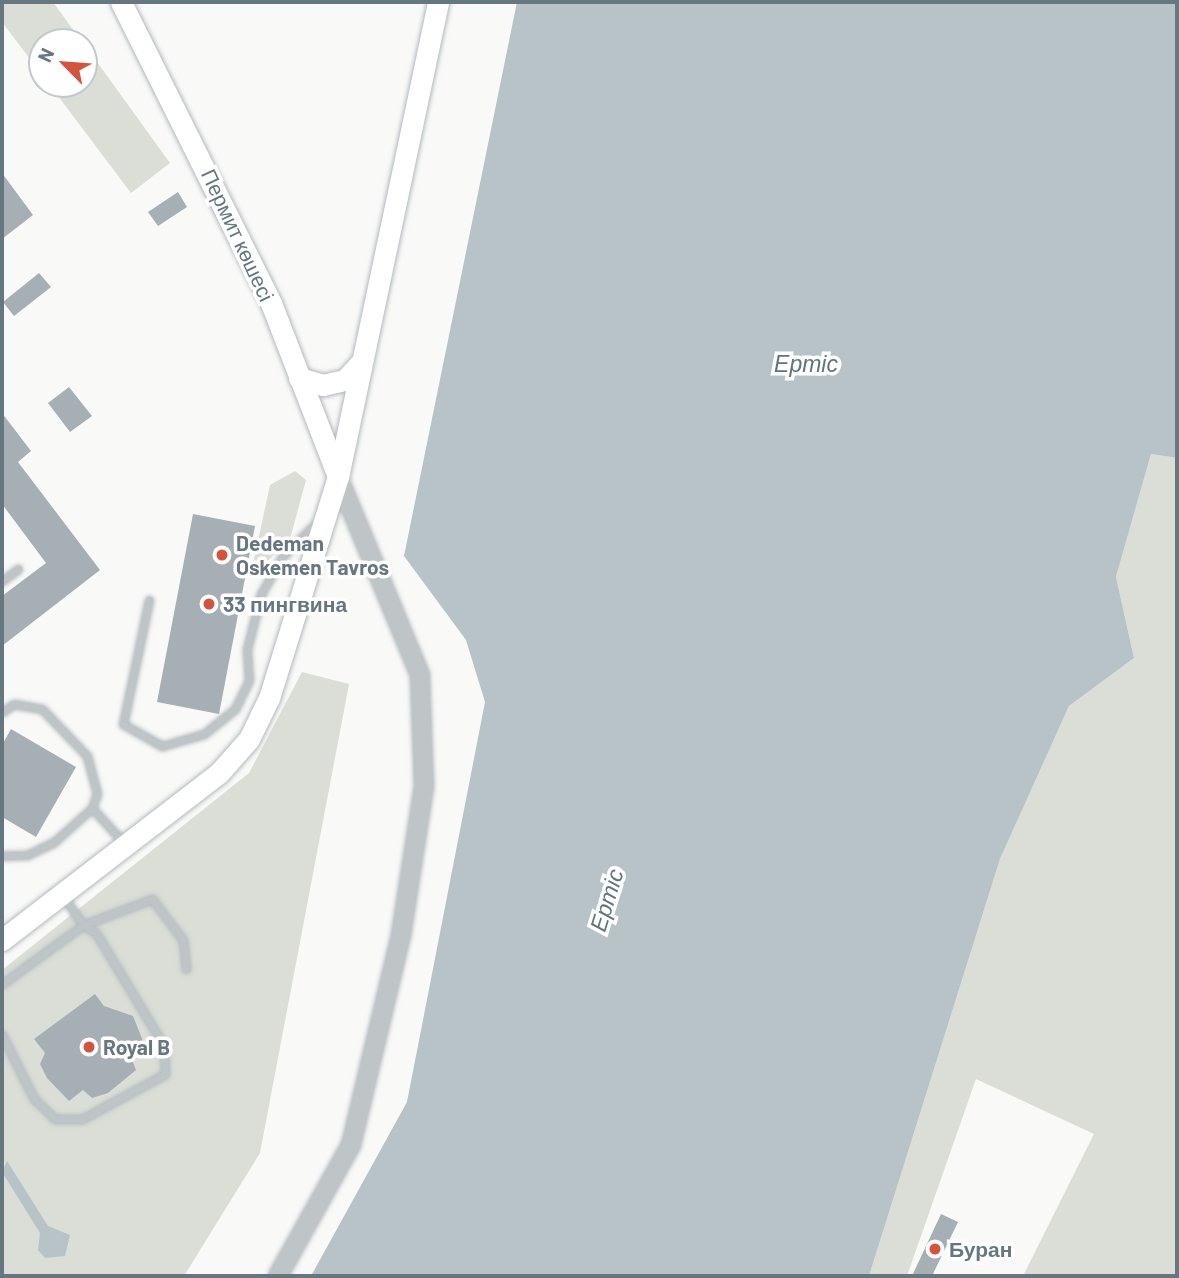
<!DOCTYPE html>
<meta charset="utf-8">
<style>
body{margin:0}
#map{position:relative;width:1179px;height:1278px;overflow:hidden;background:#f9f9f8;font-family:Barlow,sans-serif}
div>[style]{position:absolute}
.green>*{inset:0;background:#daded7}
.water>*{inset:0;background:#b7c3c6}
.building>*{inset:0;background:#a6afb4}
.roads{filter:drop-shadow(0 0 2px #b4babe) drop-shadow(0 0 2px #b4babe)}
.service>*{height:7px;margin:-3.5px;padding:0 3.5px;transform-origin:3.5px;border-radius:3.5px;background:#bfc4c7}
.tertiary>*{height:18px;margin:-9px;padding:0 9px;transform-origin:9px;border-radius:9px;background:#bfc4c7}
.secondary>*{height:21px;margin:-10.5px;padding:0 10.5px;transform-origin:10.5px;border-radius:10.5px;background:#fff}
.dots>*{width:19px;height:19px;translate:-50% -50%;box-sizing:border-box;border:4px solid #fff;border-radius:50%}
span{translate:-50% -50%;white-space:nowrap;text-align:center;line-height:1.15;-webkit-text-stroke:7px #fff;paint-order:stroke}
.street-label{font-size:21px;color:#667780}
.poi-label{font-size:21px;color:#667780;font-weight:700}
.left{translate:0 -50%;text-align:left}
.water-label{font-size:23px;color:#627679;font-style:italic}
.frame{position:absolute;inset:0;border:4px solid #667780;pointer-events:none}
.north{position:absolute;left:28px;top:28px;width:70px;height:70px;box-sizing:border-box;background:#fff;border:2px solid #c2c9cc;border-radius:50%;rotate:295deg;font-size:19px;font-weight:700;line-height:28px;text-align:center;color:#667780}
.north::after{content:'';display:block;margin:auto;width:24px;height:32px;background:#d4533d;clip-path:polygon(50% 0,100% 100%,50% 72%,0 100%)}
</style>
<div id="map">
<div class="green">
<i style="clip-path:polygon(2px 2px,53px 2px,82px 42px,42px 42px,42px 75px,2px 22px)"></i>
<i style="clip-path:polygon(84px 44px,170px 163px,131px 193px,49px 84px,84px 84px)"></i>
<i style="clip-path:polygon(1151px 454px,1177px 458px,1177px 1276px,1023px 1276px,1094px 1134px,976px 1079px,907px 1276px,869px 1276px,1000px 859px,1069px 706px,1134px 658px,1116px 577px)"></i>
<i style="clip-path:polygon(295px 471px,306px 480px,290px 539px,250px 578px,270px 485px)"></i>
<i style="clip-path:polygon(302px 672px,349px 684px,260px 1153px,184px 1276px,2px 1276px,2px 970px,249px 773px)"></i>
</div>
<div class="water">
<i style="clip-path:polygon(517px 2px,1177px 2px,1177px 458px,1151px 454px,1116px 577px,1134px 658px,1069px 706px,1000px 859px,869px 1276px,311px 1276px,407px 1102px,485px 702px,466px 640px,404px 556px)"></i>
<i style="clip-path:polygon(7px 1161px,48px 1226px,70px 1235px,65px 1256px,45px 1258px,38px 1250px,40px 1233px,2px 1172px)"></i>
</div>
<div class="building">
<i style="clip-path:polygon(2px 173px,33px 215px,2px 239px)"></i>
<i style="clip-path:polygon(178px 192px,187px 207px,158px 226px,148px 212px)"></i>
<i style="clip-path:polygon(39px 273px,51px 287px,14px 316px,3px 302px)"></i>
<i style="clip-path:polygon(69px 387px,92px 416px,70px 432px,48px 403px)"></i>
<i style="clip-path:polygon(2px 413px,31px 451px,18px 462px,100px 570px,2px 646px,2px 596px,46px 563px,2px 504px)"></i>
<i style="clip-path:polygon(193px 514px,255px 526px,219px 714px,157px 702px)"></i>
<i style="clip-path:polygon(11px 729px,76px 767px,36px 837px,2px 817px,2px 745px)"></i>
<i style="clip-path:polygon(95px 994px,104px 1006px,133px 1016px,143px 1041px,130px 1055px,136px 1070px,108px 1093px,92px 1098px,83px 1090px,69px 1101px,47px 1078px,40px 1064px,45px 1053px,34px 1039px)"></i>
<i style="clip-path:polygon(941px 1214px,958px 1222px,932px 1276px,912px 1276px)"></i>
</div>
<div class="roads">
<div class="service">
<i style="left:2px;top:581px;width:20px;rotate:-37deg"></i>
<i style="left:149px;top:600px;width:127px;rotate:101.8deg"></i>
<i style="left:123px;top:724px;width:45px;rotate:29.4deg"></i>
<i style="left:162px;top:746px;width:44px;rotate:-15.9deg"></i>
<i style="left:204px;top:734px;width:40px;rotate:-39deg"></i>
<i style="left:235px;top:709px;width:32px;rotate:-64deg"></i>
<i style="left:249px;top:680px;width:31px;rotate:-94deg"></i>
<i style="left:247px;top:649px;width:57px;rotate:-75.7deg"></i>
<i style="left:261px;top:594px;width:43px;rotate:-60.4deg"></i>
<i style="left:282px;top:557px;width:49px;rotate:-45deg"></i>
<i style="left:2px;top:712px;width:14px;rotate:-34deg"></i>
<i style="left:14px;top:704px;width:28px;rotate:10deg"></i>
<i style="left:42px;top:709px;width:65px;rotate:46.2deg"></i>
<i style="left:87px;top:756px;width:39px;rotate:75deg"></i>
<i style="left:97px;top:794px;width:15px;rotate:110deg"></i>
<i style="left:92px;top:808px;width:51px;rotate:138.2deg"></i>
<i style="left:54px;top:842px;width:30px;rotate:154deg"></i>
<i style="left:27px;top:855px;width:25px;rotate:178deg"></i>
<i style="left:92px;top:808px;width:47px;rotate:47.6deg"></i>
<i style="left:63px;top:896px;width:35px;rotate:55deg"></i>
<i style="left:83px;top:925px;width:74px;rotate:-20.6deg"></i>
<i style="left:152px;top:899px;width:51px;rotate:52.9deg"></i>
<i style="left:183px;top:940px;width:29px;rotate:84deg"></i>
<i style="left:2px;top:984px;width:100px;rotate:-36.1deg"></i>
<i style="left:83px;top:925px;width:15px;rotate:32deg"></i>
<i style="left:96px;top:933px;width:132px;rotate:59deg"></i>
<i style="left:164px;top:1046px;width:28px;rotate:88deg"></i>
<i style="left:165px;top:1074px;width:94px;rotate:151.5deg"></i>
<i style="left:82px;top:1119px;width:27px;rotate:180deg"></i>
<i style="left:55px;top:1119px;width:29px;rotate:-136deg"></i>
<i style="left:34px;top:1099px;width:72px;rotate:-116.6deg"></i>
</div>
<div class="tertiary">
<i style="left:278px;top:1276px;width:150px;rotate:-60.9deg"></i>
<i style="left:351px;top:1145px;width:216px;rotate:-76.6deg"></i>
<i style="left:401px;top:935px;width:151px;rotate:-81.2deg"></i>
<i style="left:424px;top:786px;width:111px;rotate:-92.1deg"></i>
<i style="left:420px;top:675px;width:214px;rotate:-112.5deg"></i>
</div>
<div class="secondary">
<i style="left:121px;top:2px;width:336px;rotate:63.5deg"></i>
<i style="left:271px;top:303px;width:186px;rotate:68.9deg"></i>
<i style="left:299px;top:378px;width:25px;rotate:16deg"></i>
<i style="left:323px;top:385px;width:23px;rotate:-13deg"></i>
<i style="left:345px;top:380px;width:24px;rotate:-48deg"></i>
<i style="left:2px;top:940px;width:274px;rotate:-37.6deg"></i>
<i style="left:219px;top:773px;width:45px;rotate:-48.6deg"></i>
<i style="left:249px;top:739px;width:46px;rotate:-64deg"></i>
<i style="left:269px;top:698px;width:232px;rotate:-72.7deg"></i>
<i style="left:338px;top:477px;width:485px;rotate:-78.1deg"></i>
</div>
</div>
<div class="dots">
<i style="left:222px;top:555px;background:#d4533d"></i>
<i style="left:209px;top:604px;background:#d4533d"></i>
<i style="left:89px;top:1047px;background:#d4533d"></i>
<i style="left:935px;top:1249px;background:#d4533d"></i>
</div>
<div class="street-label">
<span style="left:238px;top:235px;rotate:65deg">Пермит көшесі</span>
</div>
<div class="poi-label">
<span class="left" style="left:236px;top:555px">Dedeman<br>Oskemen Tavros</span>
<span class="left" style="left:223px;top:604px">33 пингвина</span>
<span class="left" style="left:103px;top:1047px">Royal B</span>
<span class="left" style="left:949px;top:1249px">Буран</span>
</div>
<div class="water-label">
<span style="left:806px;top:363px">Ертіс</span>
<span style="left:606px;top:900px;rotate:-73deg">Ертіс</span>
</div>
<div class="frame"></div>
<div class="north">N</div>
</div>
